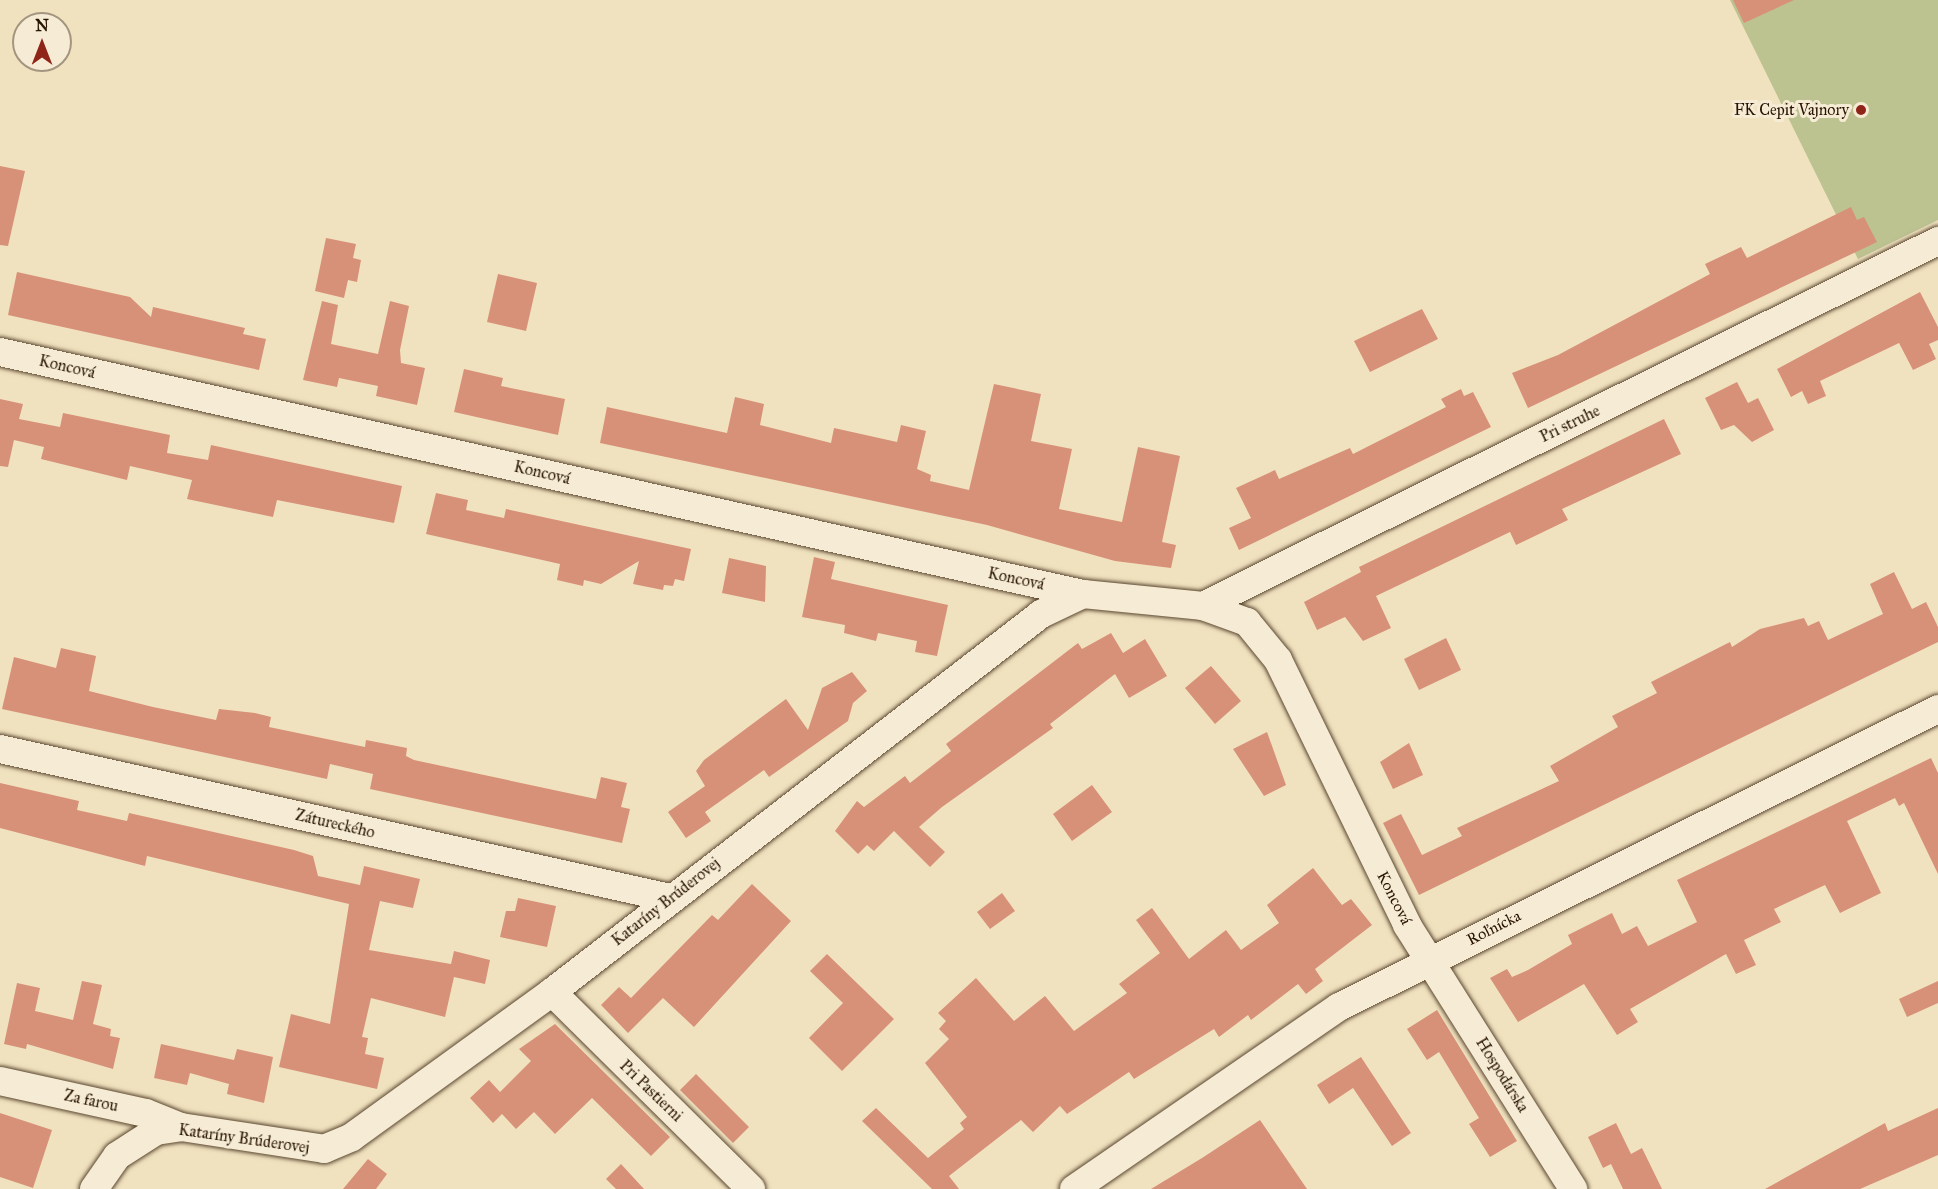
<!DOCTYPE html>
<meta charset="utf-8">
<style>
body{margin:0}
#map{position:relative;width:1938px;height:1189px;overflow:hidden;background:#f1e2bf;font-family:"IM FELL Great Primer",serif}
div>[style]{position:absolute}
.green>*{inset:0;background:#bcc391}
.building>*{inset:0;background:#d79179}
.roads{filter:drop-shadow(0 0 2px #5a4730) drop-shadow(0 0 2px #5a4730)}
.minor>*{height:28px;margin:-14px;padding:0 14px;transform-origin:14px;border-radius:14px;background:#f6ecd5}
.dots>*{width:16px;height:16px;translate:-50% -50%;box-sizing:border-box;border:3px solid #f6ecd5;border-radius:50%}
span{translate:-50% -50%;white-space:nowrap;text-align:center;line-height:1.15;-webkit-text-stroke:6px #f6ecd5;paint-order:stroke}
.poi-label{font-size:16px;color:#271301}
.right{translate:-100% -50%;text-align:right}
.street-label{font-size:16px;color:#271301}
.north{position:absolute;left:12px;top:12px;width:60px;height:60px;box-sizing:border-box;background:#f6ecd5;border:2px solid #a39580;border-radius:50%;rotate:0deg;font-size:16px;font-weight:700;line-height:24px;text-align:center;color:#271301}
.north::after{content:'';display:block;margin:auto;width:21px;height:27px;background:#8f2418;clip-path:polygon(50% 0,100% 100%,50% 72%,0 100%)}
</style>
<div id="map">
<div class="green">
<i style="clip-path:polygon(1730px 0,1938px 0,1938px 220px,1858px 259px)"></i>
</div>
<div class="building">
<i style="clip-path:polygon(1733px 0,1794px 0,1744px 23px)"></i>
<i style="clip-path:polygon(0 166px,25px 171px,8px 246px,0 245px)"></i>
<i style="clip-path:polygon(1851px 207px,1857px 220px,1864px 217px,1877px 242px,1528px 408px,1512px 373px,1558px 355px,1710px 274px,1705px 264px,1741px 247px,1747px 258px)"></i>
<i style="clip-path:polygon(326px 238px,356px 244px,353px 258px,361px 260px,357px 282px,348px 280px,344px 298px,315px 291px)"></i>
<i style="clip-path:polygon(17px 272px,130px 297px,151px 317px,153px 307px,245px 328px,243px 334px,266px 339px,259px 370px,8px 315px)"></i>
<i style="clip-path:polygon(498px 274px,537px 283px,526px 331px,487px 322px)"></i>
<i style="clip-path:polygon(1920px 292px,1938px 327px,1938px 340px,1929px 344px,1936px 359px,1913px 370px,1899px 343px,1820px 381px,1826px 396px,1808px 404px,1802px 391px,1791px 397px,1777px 369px)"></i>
<i style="clip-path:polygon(322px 301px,338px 305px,331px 344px,378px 354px,390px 301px,409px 306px,400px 350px,401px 363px,425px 368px,417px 405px,376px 396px,378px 386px,339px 378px,337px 387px,303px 380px)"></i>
<i style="clip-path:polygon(1422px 309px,1438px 339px,1370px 372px,1354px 341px)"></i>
<i style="clip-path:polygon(464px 369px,503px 378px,501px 386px,565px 399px,558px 435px,454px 412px)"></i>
<i style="clip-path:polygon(1737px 382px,1748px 403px,1758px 398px,1774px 430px,1752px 442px,1734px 425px,1721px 430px,1705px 398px)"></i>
<i style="clip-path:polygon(994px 384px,1041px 394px,1031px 441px,1072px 449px,1059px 509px,1122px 522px,1138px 447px,1180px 456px,1162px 542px,1176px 545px,1171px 568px,1115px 561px,987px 525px,600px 443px,607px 407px,727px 433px,735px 397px,764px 404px,760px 425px,831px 443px,834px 428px,897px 442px,901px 425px,926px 431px,917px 469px,931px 475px,930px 481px,969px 490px)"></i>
<i style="clip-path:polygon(1461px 389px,1464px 396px,1473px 392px,1491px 427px,1239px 550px,1229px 528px,1251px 518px,1236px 488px,1275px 470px,1279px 479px,1350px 448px,1353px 454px,1446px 407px,1441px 399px)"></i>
<i style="clip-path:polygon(0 399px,23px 404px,19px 419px,60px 427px,63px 413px,170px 435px,167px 453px,208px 460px,211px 445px,402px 486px,394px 523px,277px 500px,273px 517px,187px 499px,192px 480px,130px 466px,127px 480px,41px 459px,44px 447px,14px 440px,8px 467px,0 466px)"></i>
<i style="clip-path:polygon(1664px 419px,1681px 454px,1562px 509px,1568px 520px,1516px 545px,1510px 532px,1376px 596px,1391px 628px,1363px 641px,1345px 617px,1317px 630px,1304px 602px,1361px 572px,1359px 567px)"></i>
<i style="clip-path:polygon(436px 493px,468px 500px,466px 510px,504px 518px,506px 509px,691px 549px,684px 581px,675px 579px,673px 586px,664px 585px,663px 590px,633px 584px,639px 561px,601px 584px,584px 580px,583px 586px,557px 580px,560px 564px,426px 534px)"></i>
<i style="clip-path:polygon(814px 557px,835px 562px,831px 579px,948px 605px,937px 656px,915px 652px,917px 641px,878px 633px,876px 641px,844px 633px,845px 625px,802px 617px)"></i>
<i style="clip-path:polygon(729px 558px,766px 566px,765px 602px,722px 593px)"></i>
<i style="clip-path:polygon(1894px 572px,1912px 609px,1926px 602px,1938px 627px,1938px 642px,1419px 895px,1383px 823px,1401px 814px,1422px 855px,1462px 836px,1457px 828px,1559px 781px,1550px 766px,1618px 727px,1612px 716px,1657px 693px,1651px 682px,1730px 642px,1732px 647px,1760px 629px,1804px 618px,1808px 626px,1819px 621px,1828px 640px,1883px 614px,1870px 584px)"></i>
<i style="clip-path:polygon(1111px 633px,1123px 653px,1145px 639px,1167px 676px,1129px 698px,1115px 674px,1050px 724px,1053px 728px,942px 807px,919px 827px,945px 852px,930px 867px,894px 831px,874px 851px,867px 845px,858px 854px,835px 831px,857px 801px,864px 807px,905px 776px,910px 783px,951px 751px,946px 744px,1078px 643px,1082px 649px)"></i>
<i style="clip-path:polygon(1446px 638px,1461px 670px,1419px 690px,1404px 659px)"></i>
<i style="clip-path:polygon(61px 648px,96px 656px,89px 691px,153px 707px,216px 720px,219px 709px,255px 713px,271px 717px,269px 727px,365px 747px,366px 740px,407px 748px,406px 756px,414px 760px,596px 799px,601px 777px,627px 783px,621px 807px,630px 809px,622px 843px,370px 789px,373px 774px,330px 764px,327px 779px,2px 709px,14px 657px,56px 668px)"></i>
<i style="clip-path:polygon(1211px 666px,1241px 701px,1215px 724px,1185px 688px)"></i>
<i style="clip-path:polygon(852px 672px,867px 691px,853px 703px,848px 721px,769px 777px,764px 770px,705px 812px,711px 821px,686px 838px,668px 812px,705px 786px,696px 771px,704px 760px,786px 699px,808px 730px,822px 688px)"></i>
<i style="clip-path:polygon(1267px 732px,1286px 785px,1264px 796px,1233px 749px)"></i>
<i style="clip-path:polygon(1409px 743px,1423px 775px,1393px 789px,1380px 762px)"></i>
<i style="clip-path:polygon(1931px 758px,1938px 773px,1938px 874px,1904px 803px,1899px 806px,1895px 798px,1847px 821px,1881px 893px,1840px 913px,1825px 885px,1774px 909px,1781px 922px,1744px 940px,1756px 965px,1736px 974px,1726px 954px,1630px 1009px,1638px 1022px,1617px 1035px,1584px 984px,1518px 1022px,1490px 978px,1507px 969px,1512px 977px,1528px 970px,1572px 944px,1568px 935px,1612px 913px,1622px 934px,1637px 926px,1648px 946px,1697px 922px,1677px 880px)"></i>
<i style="clip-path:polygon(0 783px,79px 801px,77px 810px,127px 821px,129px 813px,294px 850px,313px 856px,318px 876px,360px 885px,364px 866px,420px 879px,413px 908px,380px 901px,369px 950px,451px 964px,454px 951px,490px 960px,485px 984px,454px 977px,445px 1017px,371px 998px,362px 1037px,368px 1038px,365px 1054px,384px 1058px,377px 1089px,279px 1067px,291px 1014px,330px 1024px,349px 904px,147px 856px,145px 866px,0 828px)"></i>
<i style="clip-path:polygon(1092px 785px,1112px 812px,1072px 841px,1053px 814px)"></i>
<i style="clip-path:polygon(1313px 868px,1342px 905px,1351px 899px,1372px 925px,1315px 969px,1323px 981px,1306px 994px,1298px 984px,1251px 1020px,1248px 1015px,1219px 1037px,1214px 1029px,1134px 1079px,1129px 1072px,1067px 1114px,1060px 1106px,1033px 1132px,1021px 1120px,949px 1176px,959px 1189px,932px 1189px,862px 1121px,876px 1108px,928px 1158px,964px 1129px,960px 1123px,967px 1117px,925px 1063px,949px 1039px,939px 1029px,946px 1021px,938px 1013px,976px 978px,1014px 1021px,1045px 996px,1074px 1031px,1127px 993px,1119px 984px,1160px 953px,1136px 920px,1152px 908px,1189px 959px,1226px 930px,1241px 950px,1279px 923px,1267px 905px)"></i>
<i style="clip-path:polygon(752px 884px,791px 921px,694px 1027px,663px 998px,628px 1033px,601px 1005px,619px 987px,631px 998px,712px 915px,718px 920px)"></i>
<i style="clip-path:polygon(1002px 893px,1015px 911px,990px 929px,977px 912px)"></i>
<i style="clip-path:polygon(518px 898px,556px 906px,547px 947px,500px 937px,506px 911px,515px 911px)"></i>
<i style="clip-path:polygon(827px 954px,894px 1019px,842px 1071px,809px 1038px,843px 1003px,810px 971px)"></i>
<i style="clip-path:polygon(82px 981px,102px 985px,93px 1024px,111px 1029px,110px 1036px,120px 1038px,113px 1069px,27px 1044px,26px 1049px,4px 1044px,17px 983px,40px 988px,35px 1011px,73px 1020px)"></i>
<i style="clip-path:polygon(1938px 981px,1938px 1003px,1907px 1017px,1899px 999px)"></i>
<i style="clip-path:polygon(1437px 1010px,1517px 1141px,1490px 1157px,1469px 1124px,1479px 1118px,1439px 1052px,1427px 1060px,1407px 1029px)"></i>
<i style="clip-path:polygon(555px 1024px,670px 1137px,651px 1156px,592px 1098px,555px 1134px,534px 1112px,516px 1129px,502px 1114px,493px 1123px,470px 1098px,489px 1080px,500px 1092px,531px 1061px,519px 1049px)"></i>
<i style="clip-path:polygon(161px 1044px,234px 1060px,237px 1049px,273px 1057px,264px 1103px,227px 1094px,229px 1084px,190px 1073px,187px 1085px,154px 1078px)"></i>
<i style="clip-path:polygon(1361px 1057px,1411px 1133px,1392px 1146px,1353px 1088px,1329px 1104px,1317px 1085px)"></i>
<i style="clip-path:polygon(696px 1074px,749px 1127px,733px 1143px,680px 1090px)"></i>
<i style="clip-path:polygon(1938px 1108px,1938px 1155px,1906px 1169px,1860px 1189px,1765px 1189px,1885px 1123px,1888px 1131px)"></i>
<i style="clip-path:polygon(0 1113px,52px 1130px,33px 1188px,0 1177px)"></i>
<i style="clip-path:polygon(1260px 1120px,1307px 1189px,1151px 1189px,1202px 1158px)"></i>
<i style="clip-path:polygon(1616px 1123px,1631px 1154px,1642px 1148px,1662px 1189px,1623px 1189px,1611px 1164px,1603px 1168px,1588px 1137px)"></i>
<i style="clip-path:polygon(368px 1159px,387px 1174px,376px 1189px,343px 1189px)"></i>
<i style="clip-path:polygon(621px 1164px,644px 1189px,616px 1189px,606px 1179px)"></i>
</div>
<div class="roads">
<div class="minor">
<i style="left:0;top:352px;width:1110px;rotate:12.6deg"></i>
<i style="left:1203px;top:606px;width:821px;rotate:-26.41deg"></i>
<i style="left:0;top:749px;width:686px;rotate:12.54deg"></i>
<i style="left:552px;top:992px;width:280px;rotate:44.7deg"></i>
<i style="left:0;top:1081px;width:149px;rotate:12.4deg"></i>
<i style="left:146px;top:1113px;width:38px;rotate:22deg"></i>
<i style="left:94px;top:1189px;width:40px;rotate:-55.1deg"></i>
<i style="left:117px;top:1156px;width:46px;rotate:-32.7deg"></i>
<i style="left:156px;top:1131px;width:25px;rotate:-9deg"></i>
<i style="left:181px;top:1127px;width:145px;rotate:8.7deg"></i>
<i style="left:324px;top:1149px;width:30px;rotate:-23deg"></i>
<i style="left:352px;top:1137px;width:247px;rotate:-35.9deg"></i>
<i style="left:552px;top:992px;width:618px;rotate:-37.7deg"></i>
<i style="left:1041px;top:614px;width:47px;rotate:-25.5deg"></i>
<i style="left:1083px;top:594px;width:121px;rotate:5.7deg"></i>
<i style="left:1203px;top:606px;width:47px;rotate:20deg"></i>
<i style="left:1247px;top:622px;width:49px;rotate:50.8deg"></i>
<i style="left:1278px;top:660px;width:295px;rotate:64deg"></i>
<i style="left:1407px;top:925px;width:312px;rotate:57.8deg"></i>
<i style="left:1074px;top:1189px;width:321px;rotate:-34.5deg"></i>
<i style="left:1339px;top:1007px;width:669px;rotate:-26.45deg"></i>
</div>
</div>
<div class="dots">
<i style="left:1861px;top:110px;background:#8f2418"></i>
</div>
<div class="poi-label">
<span class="right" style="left:1849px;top:110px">FK Cepit Vajnory</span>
</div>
<div class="street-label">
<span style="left:67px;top:367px;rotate:13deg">Koncová</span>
<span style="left:1570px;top:424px;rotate:-26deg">Pri struhe</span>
<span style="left:542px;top:473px;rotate:13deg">Koncová</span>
<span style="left:1016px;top:579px;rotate:12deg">Koncová</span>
<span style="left:335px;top:824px;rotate:13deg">Zátureckého</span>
<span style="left:1394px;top:898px;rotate:63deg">Koncová</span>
<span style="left:666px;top:902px;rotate:-38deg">Kataríny Brúderovej</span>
<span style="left:1494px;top:928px;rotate:-27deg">Roľnícka</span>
<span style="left:1502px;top:1075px;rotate:58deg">Hospodárska</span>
<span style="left:651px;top:1091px;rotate:44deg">Pri Pastierni</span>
<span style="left:91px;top:1101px;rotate:12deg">Za farou</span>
<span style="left:244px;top:1139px;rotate:8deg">Kataríny Brúderovej</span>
</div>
<div class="north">N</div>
</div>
